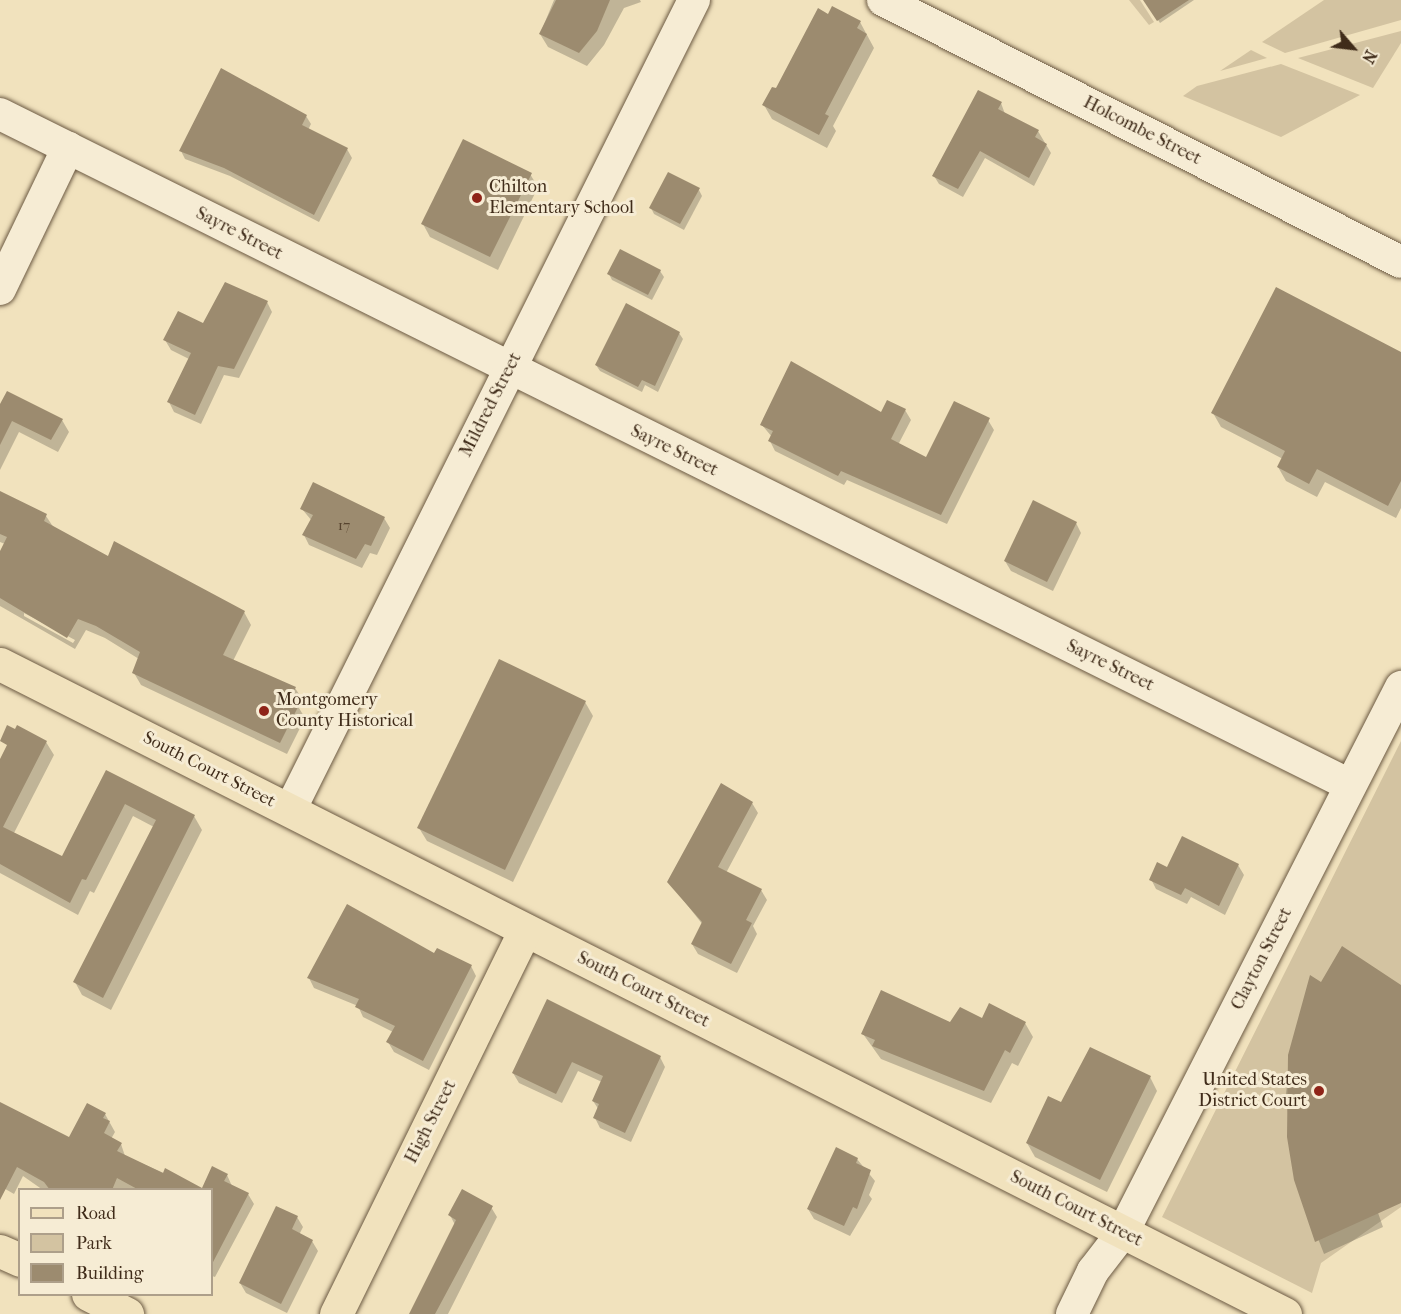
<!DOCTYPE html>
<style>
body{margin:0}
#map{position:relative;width:1401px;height:1314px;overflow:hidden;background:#f1e2bd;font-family:"IM FELL French Canon",serif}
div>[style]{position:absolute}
.green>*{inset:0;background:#d3c3a1}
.shadow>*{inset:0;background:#0003}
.building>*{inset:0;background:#9c8b6f}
.roads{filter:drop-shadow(0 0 2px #6c5a43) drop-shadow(0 0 2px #6c5a43)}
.minor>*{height:32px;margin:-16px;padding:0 16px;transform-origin:16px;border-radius:16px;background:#f6ecd4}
.major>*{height:33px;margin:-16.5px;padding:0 16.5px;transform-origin:16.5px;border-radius:16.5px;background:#f1e2bd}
.dots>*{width:16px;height:16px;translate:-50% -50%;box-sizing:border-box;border:3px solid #f6ecd4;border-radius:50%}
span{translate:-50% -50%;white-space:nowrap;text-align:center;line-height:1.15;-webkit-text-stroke:6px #f6ecd4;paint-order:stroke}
.number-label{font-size:15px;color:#57442f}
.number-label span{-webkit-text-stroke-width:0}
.street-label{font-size:18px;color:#402c1a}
.poi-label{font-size:18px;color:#402c1a}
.left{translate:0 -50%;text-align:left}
.right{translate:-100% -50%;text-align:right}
.legend{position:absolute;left:18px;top:1188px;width:195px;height:108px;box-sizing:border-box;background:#f6ecd4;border:2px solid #ad9f8a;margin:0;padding:8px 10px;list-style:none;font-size:18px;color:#402c1a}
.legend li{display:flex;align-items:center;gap:12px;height:30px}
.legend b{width:30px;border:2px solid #ad9f8a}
.north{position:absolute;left:1323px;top:18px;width:60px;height:60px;-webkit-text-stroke:4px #f6ecd4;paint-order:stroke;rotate:118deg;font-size:16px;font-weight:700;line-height:24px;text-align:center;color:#402c1a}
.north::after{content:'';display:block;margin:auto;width:21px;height:27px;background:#402c1a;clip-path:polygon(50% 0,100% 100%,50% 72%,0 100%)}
</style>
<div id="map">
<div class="green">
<i style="clip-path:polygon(1129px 0,1140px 0,1154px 22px,1149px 25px)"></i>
<i style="clip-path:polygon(1324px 0,1401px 0,1401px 20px,1285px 53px,1262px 42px)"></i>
<i style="clip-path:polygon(1401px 31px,1401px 43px,1373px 88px,1298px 58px)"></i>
<i style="clip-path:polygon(1251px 50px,1267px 58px,1220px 71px)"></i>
<i style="clip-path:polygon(1281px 64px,1360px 95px,1281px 137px,1183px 96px,1197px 86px)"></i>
<i style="clip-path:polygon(1401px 741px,1401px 1207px,1321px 1263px,1312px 1293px,1162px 1217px)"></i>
</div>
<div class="shadow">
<i style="clip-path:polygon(554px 0,640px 0,641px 2px,624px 8px,604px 45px,587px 66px,548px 47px,540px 34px)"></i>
<i style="clip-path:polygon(1145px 0,1194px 0,1160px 23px)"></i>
<i style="clip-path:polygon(829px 16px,860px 22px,874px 48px,833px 126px,836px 131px,827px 148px,772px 119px,764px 105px)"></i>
<i style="clip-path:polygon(1001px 103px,1005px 114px,1038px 131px,1051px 153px,1034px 186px,985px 158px,963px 197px,939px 184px,934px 176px)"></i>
<i style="clip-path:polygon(306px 116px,311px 124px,308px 130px,347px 149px,352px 158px,319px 222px,230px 176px,185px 159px,181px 151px)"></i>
<i style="clip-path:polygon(530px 174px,538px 187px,498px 270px,430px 237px,423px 224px)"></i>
<i style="clip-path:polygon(699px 190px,702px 196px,684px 230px,654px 214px,651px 208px)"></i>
<i style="clip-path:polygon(660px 271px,664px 277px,652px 300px,612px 280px,609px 274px)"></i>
<i style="clip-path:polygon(267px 302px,272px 312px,239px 378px,224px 375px,201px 424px,174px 412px,169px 402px,189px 359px,171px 350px,165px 340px)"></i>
<i style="clip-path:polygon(679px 333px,683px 339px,658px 392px,645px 385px,642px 392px,600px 371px,596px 365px)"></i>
<i style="clip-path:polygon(1401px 353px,1401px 508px,1396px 518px,1325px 482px,1317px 497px,1286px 481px,1278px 467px,1283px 459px,1221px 427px,1213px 413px)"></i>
<i style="clip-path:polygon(0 407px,62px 420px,69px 432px,58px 452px,19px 432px,0 470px)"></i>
<i style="clip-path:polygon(905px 410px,911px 420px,898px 445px,927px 459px,988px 420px,994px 430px,947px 524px,847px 480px,844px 485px,775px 451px,770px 441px,772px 437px,762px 425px)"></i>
<i style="clip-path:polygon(evenodd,0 492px,46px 516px,54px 528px,108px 558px,244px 612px,251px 625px,233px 661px,295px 688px,303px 700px,299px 708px,305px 718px,287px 754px,141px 685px,134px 673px,139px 659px,105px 638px,86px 630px,75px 649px,0 606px,0 554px,5px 544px,0 542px,0 492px,24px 613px,75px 640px,73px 643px,24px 616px,24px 613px)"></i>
<i style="clip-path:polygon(302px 509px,384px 518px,390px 528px,377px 555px,370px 553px,362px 568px,309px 545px,304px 535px,312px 521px)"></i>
<i style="clip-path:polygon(1076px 523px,1081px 533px,1053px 591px,1011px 571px,1005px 561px)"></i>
<i style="clip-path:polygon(499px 661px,585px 702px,593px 716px,513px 882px,427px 841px,419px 828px)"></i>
<i style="clip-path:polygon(46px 742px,54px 755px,14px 833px,63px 858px,106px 772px,194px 816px,202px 830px,111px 1010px,82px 995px,75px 982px,154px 827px,133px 816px,94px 893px,90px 891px,78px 915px,0 873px,0 763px)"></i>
<i style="clip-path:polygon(752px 803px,758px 813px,726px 873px,761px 890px,767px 900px,753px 926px,757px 934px,737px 973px,698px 954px,692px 944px,703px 925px,669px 882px)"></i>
<i style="clip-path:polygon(1238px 865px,1244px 875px,1225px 915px,1191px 897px,1187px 904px,1156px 889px,1151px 879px,1168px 869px)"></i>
<i style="clip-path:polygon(434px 955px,471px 966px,476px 976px,429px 1070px,394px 1052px,388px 1042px,393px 1032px,363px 1017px,358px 1006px,314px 988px,309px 978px)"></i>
<i style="clip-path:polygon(1322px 984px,1401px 986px,1401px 1182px,1341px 1107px,1383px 1227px,1324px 1254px,1295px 1179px,1286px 1094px,1290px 1055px)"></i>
<i style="clip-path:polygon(548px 1001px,660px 1057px,665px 1067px,631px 1142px,600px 1128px,595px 1118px,599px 1110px,593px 1101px,602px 1082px,578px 1071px,562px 1103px,519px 1083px,513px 1073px)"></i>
<i style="clip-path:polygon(983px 1020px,1025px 1023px,1033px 1037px,1018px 1066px,1012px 1063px,991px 1103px,881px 1059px,863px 1034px)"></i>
<i style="clip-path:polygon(1150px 1077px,1157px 1091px,1107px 1192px,1035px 1157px,1027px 1143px,1062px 1104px)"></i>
<i style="clip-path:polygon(0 1103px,70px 1139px,105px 1114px,115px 1132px,111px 1139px,121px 1144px,125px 1156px,202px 1190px,43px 1190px,23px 1176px,14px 1194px,0 1186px)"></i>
<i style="clip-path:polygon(857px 1159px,875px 1181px,869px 1195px,872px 1199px,850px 1236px,814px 1219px,808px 1209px)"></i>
<i style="clip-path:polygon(227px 1175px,232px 1186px,248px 1194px,254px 1204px,215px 1277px,212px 1276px,212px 1190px)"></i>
<i style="clip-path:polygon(491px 1207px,497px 1217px,448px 1314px,411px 1314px,455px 1225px,450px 1215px)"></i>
<i style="clip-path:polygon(297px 1217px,303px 1227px,299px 1235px,312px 1241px,318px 1251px,287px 1313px,246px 1293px,240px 1283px)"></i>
</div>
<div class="building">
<i style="clip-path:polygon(556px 0,610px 0,597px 31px,579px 53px,539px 34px)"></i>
<i style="clip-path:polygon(1143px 0,1189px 0,1157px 21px)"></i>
<i style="clip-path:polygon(832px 6px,861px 21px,857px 28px,867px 34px,825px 114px,829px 116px,819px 135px,762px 105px,772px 87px,776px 88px,818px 8px,828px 14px)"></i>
<i style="clip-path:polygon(221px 68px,307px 115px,302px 125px,348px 148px,314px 215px,224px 168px,179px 151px)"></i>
<i style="clip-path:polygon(978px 90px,1002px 102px,998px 109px,1039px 130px,1035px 137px,1047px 144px,1029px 178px,980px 151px,958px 189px,932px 176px)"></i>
<i style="clip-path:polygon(463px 139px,532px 173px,490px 257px,421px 224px)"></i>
<i style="clip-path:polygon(668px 172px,700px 188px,680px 224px,649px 208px)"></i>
<i style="clip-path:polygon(620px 249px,661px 270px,648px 295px,607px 274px)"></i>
<i style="clip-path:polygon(225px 282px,268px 301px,234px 369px,218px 366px,195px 415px,167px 402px,191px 353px,163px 340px,178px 311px,203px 323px)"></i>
<i style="clip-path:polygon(1276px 287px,1401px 352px,1401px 481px,1388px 506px,1317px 469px,1309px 484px,1277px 467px,1285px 451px,1211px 413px)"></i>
<i style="clip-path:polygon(626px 303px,680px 332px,655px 386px,642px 380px,638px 387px,595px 365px)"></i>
<i style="clip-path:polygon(791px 361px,881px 412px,887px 400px,906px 409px,891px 439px,926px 457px,954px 401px,990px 418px,941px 515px,841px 471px,838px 476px,768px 441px,773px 431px,760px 425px)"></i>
<i style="clip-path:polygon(7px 391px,63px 419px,51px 440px,12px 421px,0 445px,0 404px)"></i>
<i style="clip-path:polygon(313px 482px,385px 517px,371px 546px,365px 544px,356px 559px,302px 535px,313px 515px,300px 509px)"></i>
<i style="clip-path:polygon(0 491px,47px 514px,44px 521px,108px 556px,114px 541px,245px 611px,223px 655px,296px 687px,289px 700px,299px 705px,280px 743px,132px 673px,140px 652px,96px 626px,78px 619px,67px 638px,0 598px,0 551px,7px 537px,0 534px)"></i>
<i style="clip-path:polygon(1033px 500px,1077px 522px,1047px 582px,1004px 561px)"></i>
<i style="clip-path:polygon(499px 659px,586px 701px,505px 870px,417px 828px)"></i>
<i style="clip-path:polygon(7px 725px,15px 729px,17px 725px,47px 741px,3px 827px,62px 856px,106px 770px,195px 815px,103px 998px,73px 982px,156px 820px,125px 804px,86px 880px,82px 879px,70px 903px,0 864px,0 759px,7px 745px,0 741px)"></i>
<i style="clip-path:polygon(721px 783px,753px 802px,718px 867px,762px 889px,746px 920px,752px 923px,731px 964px,691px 944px,702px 922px,667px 882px)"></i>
<i style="clip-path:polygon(1182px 836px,1239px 864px,1219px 906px,1185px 888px,1181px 895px,1149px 880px,1157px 862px,1167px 867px)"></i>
<i style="clip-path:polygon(347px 904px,434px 953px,437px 948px,472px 965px,423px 1061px,386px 1042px,395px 1026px,355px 1007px,359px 999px,307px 978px)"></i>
<i style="clip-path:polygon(1342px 946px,1401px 985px,1401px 1203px,1315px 1242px,1294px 1180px,1287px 1137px,1288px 1055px,1310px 975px,1321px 982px)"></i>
<i style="clip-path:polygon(881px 990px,950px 1022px,960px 1007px,982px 1018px,989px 1003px,1026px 1022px,1010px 1053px,1005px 1050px,984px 1091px,872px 1046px,875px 1040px,861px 1034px)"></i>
<i style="clip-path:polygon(547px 999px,661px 1056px,625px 1133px,593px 1118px,599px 1104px,592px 1101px,603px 1076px,572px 1062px,556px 1094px,512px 1073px)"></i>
<i style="clip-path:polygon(1090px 1047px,1151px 1076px,1100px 1180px,1026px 1143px,1048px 1096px,1061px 1102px)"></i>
<i style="clip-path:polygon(0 1102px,69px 1137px,87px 1103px,106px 1113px,103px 1118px,110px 1121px,104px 1133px,122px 1143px,117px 1151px,163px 1173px,165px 1168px,202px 1188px,212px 1166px,228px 1174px,224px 1181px,249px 1193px,212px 1264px,212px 1190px,139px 1190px,117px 1178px,112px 1190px,50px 1190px,44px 1182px,17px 1167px,0 1200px)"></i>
<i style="clip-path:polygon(836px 1147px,858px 1158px,856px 1163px,871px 1170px,857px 1209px,853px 1207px,844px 1226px,807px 1209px)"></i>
<i style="clip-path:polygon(462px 1189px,493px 1206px,435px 1314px,409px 1314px,456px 1220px,448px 1215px)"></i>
<i style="clip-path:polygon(276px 1206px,298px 1216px,292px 1229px,313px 1240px,281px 1304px,239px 1283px)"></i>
</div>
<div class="roads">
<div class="minor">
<i style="left:883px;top:0;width:580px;rotate:26.83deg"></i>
<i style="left:0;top:114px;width:1508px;rotate:26.43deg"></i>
<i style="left:0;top:289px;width:157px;rotate:-64.3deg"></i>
<i style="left:290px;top:810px;width:905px;rotate:-63.49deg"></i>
<i style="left:1072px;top:1314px;width:48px;rotate:-64deg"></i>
<i style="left:1093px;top:1271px;width:49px;rotate:-52.4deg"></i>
<i style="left:1123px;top:1232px;width:612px;rotate:-62.97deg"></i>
</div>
<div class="major">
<i style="left:0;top:664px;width:1440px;rotate:26.83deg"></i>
<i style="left:0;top:1251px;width:22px;rotate:24deg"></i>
<i style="left:88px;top:1294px;width:44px;rotate:27.1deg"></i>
<i style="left:336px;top:1314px;width:428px;rotate:-63.8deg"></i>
</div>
</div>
<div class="dots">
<i style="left:477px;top:198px;background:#8f2418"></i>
<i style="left:264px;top:711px;background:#8f2418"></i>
<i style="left:1319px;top:1091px;background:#8f2418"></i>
</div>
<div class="number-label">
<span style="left:344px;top:526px">17</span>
</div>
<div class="street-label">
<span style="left:1142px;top:131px;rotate:27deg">Holcombe Street</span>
<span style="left:239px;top:234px;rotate:27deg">Sayre Street</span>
<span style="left:491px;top:405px;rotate:-63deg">Mildred Street</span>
<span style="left:674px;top:451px;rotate:26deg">Sayre Street</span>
<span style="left:1110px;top:666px;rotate:26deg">Sayre Street</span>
<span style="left:209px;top:770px;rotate:27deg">South Court Street</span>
<span style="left:1262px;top:959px;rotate:-63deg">Clayton Street</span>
<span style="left:643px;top:990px;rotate:27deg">South Court Street</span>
<span style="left:431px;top:1122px;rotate:-63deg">High Street</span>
<span style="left:1076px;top:1209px;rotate:27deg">South Court Street</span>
</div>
<div class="poi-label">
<span class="left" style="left:489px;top:198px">Chilton<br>Elementary School</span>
<span class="left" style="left:276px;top:711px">Montgomery<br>County Historical</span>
<span class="right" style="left:1307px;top:1091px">United States<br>District Court</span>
</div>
<ul class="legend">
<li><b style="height:8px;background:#f1e2bd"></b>Road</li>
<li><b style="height:16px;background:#d3c3a1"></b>Park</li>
<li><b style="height:16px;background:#9c8b6f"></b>Building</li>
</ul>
<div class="north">N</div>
</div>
